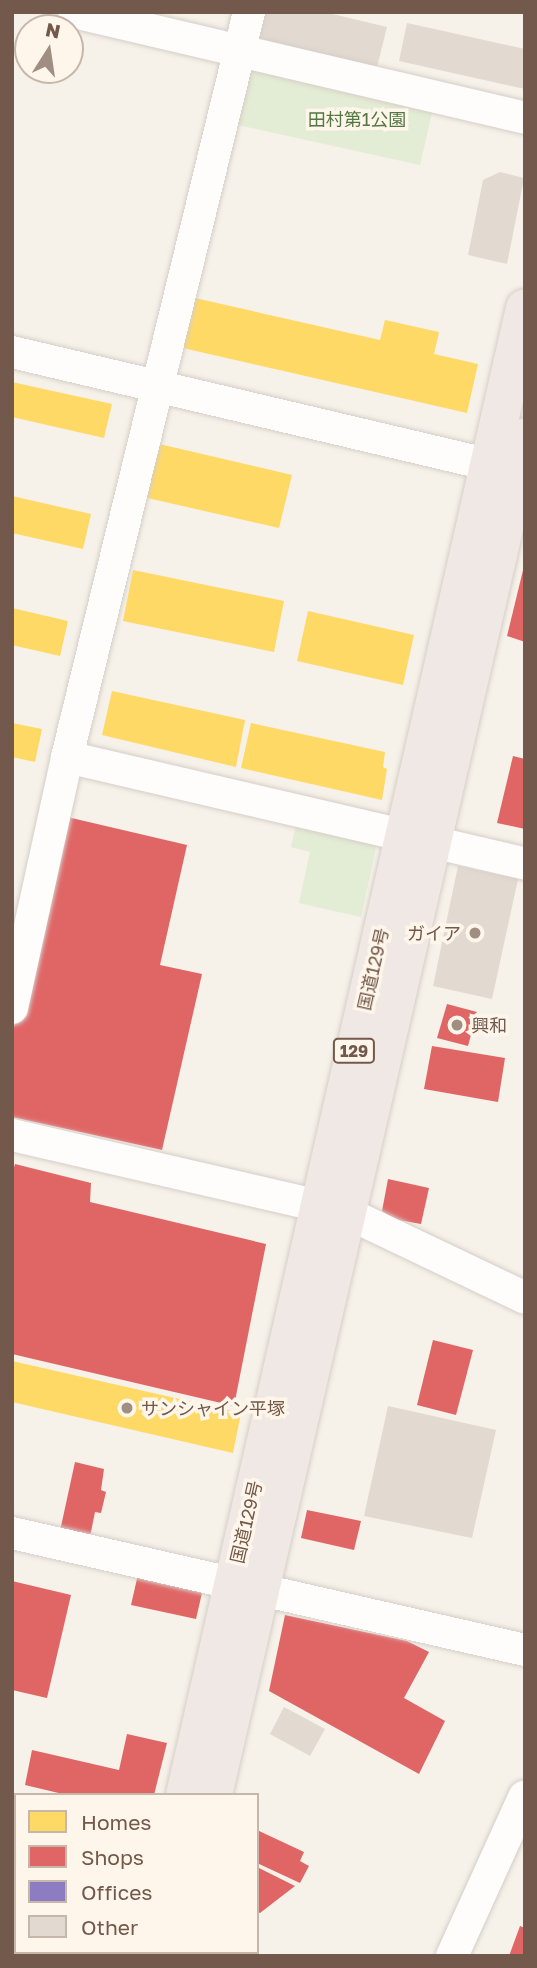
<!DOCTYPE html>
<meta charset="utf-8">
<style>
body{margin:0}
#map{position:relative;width:537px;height:1968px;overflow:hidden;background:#f6f1e9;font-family:"Golos Text","Noto Sans JP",sans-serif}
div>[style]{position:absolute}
.green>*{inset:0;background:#e3ecd4}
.homes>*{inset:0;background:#ffd966}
.shops>*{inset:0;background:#e06666}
.offices>*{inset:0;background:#8e7cc3}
.building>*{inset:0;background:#e2d9d1}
.roads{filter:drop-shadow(0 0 2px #d5cec8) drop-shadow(0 0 2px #d5cec8)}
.minor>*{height:32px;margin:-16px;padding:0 16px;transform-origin:16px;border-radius:16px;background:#fefdfc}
.highway>*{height:38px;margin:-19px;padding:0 19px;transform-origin:19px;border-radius:19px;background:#f0e8e4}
.dots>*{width:19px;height:19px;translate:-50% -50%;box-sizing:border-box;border:4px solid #fef6ea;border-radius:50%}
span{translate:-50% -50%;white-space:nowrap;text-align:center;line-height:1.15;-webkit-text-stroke:7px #fef6ea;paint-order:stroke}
.shield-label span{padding:2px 5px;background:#fef6ea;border:2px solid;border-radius:5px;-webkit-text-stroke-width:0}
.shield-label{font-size:16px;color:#73594b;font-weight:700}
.park-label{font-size:18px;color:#547843}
.poi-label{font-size:18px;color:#73594b}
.right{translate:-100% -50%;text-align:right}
.left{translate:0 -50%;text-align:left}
.street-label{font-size:18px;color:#73594b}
.frame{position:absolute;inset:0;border:14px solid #73594b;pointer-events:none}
.legend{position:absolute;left:14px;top:1793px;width:245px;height:161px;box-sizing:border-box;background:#fef6ea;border:2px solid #c6b7aa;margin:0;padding:9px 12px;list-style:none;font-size:21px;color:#73594b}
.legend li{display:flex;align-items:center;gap:14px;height:35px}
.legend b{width:35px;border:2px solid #c6b7aa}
.north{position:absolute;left:14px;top:14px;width:70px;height:70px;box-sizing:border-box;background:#fef6ea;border:2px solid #c6b7aa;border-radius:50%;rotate:12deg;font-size:19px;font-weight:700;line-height:28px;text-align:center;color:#73594b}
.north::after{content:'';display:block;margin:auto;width:24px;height:32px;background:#a18e82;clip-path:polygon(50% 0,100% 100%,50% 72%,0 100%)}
</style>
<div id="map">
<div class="green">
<i style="clip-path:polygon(246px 67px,434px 104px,420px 165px,233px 124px)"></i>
<i style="clip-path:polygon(296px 825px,377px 843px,361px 917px,299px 903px,310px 852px,291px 847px)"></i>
</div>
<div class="homes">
<i style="clip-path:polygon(195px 298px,380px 340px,385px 320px,439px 332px,434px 354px,478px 364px,467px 413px,183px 348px)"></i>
<i style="clip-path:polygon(12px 382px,112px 404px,104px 438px,12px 417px)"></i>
<i style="clip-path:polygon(155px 443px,292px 475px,279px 528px,143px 497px)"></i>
<i style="clip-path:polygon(12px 496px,91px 514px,83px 549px,12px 533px)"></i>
<i style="clip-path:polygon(133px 570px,284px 601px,274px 652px,123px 621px)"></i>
<i style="clip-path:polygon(12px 608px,68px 621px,60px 656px,12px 645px)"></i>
<i style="clip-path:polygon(308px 611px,414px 635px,403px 685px,297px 661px)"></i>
<i style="clip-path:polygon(112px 691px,245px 720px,236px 767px,102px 735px)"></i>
<i style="clip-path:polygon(12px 723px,42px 729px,35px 762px,12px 757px)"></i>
<i style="clip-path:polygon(251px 723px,385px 752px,383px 767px,387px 769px,382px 800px,241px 768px)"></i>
<i style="clip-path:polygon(12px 1361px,241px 1413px,233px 1453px,12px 1402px)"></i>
</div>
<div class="shops">
<i style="clip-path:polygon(524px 566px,525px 566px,525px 642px,507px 636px)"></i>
<i style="clip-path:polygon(513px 756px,525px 759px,525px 829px,497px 823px)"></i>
<i style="clip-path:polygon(63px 816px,187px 845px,160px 965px,202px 974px,162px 1150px,12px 1117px,12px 1036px)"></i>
<i style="clip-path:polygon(447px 1004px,477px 1012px,468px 1046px,437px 1038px)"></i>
<i style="clip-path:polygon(432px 1046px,505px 1058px,498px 1102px,424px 1089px)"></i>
<i style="clip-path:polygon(15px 1164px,91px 1183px,90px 1202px,266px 1244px,234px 1406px,12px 1354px,12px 1174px)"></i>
<i style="clip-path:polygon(388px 1179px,429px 1188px,421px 1224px,393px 1219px,382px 1211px)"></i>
<i style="clip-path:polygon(433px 1340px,473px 1350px,456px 1415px,417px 1405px)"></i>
<i style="clip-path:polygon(75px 1462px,104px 1469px,101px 1490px,106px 1492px,101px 1513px,95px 1512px,90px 1537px,60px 1531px)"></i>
<i style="clip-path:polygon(307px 1510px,361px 1521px,354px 1550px,301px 1538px)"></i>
<i style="clip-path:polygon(139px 1570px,204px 1584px,196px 1619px,131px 1605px)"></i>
<i style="clip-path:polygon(12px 1581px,71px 1595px,47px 1698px,12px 1690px)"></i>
<i style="clip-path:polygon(285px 1615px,407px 1641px,429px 1652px,404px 1698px,445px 1721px,419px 1774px,269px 1691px)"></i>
<i style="clip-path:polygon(127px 1734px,167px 1743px,154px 1795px,67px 1795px,25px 1785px,32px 1750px,119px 1770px)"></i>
<i style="clip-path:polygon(257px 1830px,304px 1852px,300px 1861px,309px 1866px,300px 1883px,257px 1863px)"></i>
<i style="clip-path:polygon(257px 1867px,295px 1886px,260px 1913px,257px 1912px)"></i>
<i style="clip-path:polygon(520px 1926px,525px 1928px,525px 1956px,509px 1956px)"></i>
</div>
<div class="offices">
<i style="clip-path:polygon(50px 1952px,89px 1952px,89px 1956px,49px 1956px)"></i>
</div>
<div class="building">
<i style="clip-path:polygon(254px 12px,324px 12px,387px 27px,377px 67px,248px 36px)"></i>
<i style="clip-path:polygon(407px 23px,525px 49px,525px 89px,399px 61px)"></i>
<i style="clip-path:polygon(500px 172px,524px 178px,507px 264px,468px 255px,483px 180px)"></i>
<i style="clip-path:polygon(458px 866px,518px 879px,492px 999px,433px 986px)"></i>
<i style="clip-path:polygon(388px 1406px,496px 1430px,472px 1538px,364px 1516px)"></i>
<i style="clip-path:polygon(284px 1707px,325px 1729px,310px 1756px,270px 1734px)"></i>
</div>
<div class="roads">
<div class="minor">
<i style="left:74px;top:12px;width:463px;rotate:13.2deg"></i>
<i style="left:12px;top:352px;width:514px;rotate:13.28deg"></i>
<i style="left:67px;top:757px;width:470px;rotate:13.1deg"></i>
<i style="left:12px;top:1008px;width:257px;rotate:-77.6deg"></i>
<i style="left:67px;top:757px;width:767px;rotate:-76.27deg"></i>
<i style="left:12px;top:1135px;width:342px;rotate:13deg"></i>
<i style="left:345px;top:1212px;width:199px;rotate:25.5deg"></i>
<i style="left:12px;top:1533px;width:526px;rotate:12.85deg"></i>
<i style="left:12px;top:1923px;width:4px;rotate:14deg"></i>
<i style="left:452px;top:1956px;width:175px;rotate:-65.6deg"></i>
</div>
<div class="highway">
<i style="left:185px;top:1795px;width:1525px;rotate:-77.12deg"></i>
<i style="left:213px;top:1795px;width:1393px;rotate:-77.06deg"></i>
<i style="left:149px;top:1956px;width:4px;rotate:-90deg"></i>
<i style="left:176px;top:1956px;width:4px;rotate:-76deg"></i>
</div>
</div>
<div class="dots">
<i style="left:475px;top:933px;background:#a18e82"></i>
<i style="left:457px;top:1025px;background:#a18e82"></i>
<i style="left:127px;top:1408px;background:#a18e82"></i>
</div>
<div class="shield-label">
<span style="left:354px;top:1051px">129</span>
</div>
<div class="park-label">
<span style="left:357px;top:119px">田村第1公園</span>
</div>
<div class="poi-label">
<span class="right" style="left:461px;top:933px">ガイア</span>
<span class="left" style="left:471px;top:1025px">興和</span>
<span class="left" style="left:141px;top:1408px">サンシャイン平塚</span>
</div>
<div class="street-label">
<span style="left:373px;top:969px;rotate:-77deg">国道129号</span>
<span style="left:246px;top:1522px;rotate:-77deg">国道129号</span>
</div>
<div class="frame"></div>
<ul class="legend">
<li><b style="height:19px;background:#ffd966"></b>Homes</li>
<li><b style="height:19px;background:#e06666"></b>Shops</li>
<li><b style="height:19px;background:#8e7cc3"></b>Offices</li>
<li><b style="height:19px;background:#e2d9d1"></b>Other</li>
</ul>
<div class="north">N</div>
</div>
